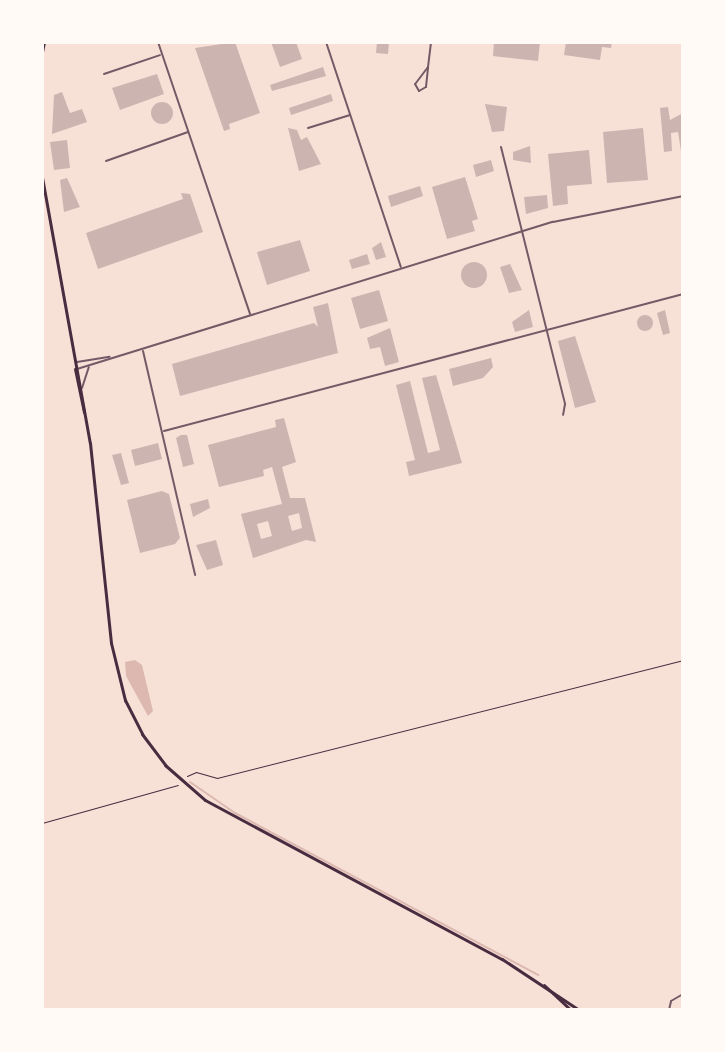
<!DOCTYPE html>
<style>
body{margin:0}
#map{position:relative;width:725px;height:1052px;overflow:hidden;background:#f7e1d7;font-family:"Source Sans 3",sans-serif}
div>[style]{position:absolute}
.water>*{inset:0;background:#dcb8b0}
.stream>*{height:2px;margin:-1px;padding:0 1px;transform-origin:1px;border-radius:1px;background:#dcb8b0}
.building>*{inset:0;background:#ccb4b1}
.round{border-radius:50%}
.path>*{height:1px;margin:-0.5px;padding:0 0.5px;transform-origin:0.5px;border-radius:0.5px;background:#4a2c40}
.minor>*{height:2px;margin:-1px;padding:0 1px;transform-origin:1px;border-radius:1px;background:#755966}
.secondary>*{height:3px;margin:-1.5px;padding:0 1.5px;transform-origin:1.5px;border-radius:1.5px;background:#4a2c40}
span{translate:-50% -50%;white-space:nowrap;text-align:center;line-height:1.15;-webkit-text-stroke:6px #fffaf5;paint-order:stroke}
.frame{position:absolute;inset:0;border:44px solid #fffaf5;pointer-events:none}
</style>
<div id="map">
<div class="water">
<i style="clip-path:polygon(135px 660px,142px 665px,153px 711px,148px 716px,126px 676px,125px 662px)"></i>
</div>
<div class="stream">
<i style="left:190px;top:782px;width:55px;rotate:34.6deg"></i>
<i style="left:235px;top:813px;width:344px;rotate:28.1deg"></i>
</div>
<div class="building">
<i style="clip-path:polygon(235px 42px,260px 113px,229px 124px,230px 129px,224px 131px,195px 48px)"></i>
<i style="clip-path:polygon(271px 42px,296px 42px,302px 59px,280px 67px)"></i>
<i style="clip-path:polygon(377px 42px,389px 42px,388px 54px,376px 53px)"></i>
<i style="clip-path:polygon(494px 42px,540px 42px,538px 61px,493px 56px)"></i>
<i style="clip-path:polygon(566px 42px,612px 42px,611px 48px,602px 47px,600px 60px,564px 55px)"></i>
<i style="clip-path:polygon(323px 67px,326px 76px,272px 91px,270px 85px)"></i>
<i style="clip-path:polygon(157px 74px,164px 94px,120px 110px,112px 88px)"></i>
<i style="clip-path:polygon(62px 92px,70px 113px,82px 109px,87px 122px,52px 134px,54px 95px)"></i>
<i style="clip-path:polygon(331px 94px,333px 101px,291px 115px,289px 108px)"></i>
<i class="round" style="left:151px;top:102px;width:22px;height:22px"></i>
<i style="clip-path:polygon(485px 104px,507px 107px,504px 131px,492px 132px)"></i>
<i style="clip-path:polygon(668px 107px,670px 120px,683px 113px,683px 164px,678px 132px,671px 133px,672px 151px,664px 152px,660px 108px)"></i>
<i style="clip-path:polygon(288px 128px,297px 130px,301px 140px,307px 137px,321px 164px,299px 171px)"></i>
<i style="clip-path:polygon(643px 128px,648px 180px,607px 183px,603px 132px)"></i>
<i style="clip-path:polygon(67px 140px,70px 168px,54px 170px,50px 142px)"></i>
<i style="clip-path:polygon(530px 146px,531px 163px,513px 160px,513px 152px)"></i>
<i style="clip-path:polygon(589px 150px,592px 184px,567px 186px,568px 204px,553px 206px,548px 154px)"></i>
<i style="clip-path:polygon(491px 160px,494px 171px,476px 177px,473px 165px)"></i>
<i style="clip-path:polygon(465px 177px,478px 219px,472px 221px,475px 231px,447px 239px,432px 187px)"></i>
<i style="clip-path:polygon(67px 178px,80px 207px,64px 212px,60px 180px)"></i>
<i style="clip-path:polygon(420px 186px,423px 196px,391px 207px,388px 196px)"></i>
<i style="clip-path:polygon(181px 193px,190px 194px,203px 232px,98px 269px,86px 233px,183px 199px)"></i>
<i style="clip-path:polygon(547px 195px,548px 208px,526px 214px,524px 197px)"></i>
<i style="clip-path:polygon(300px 240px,310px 271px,267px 285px,257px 252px)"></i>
<i style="clip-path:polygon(381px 242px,386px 257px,376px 260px,372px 248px)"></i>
<i style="clip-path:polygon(367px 254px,370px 264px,352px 269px,349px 260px)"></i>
<i class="round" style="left:461px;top:262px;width:26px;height:26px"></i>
<i style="clip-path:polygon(510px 264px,522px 290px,509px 293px,500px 267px)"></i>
<i style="clip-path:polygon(379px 290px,388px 321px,360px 329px,351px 298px)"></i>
<i style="clip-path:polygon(328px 303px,338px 353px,180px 396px,172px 364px,314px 323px,318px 327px,313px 307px)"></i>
<i style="clip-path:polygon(529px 310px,533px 327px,515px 332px,512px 322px)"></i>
<i style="clip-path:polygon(665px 310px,670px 333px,663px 335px,657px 313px)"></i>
<i class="round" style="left:637px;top:315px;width:16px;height:16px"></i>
<i style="clip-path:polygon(390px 328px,399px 362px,385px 366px,380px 347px,370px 349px,367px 338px)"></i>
<i style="clip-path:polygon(575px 336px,596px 402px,575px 408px,558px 341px)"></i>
<i style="clip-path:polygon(491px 358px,493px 367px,483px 378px,453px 386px,449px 369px)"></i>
<i style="clip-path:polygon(436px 375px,462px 463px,409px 476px,406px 462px,415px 460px,396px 385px,410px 381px,428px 453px,440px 450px,422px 378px)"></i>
<i style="clip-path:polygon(evenodd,284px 418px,296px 462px,282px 467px,290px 498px,305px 498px,316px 542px,306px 540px,253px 558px,241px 514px,282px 504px,272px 467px,263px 470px,264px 476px,219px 487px,208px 445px,276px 427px,275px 420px,284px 418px,299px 513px,302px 528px,292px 531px,288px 516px,299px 513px,284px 418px,268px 521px,272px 536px,261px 539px,257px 524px,268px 521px)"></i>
<i style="clip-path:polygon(181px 435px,187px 435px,194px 464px,183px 467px,176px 438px)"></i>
<i style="clip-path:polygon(158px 443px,162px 459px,135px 466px,131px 450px)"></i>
<i style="clip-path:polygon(121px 453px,129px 483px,121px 485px,112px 455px)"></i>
<i style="clip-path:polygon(162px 491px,169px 494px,180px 538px,175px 544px,140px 553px,127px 500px)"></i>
<i style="clip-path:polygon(208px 499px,210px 508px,193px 517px,190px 504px)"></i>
<i style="clip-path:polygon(216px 540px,223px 565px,207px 570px,196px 545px)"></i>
</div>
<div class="path">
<i style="left:187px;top:776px;width:10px;rotate:-24deg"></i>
<i style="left:196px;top:772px;width:22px;rotate:16deg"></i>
<i style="left:217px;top:778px;width:481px;rotate:-14.2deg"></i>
<i style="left:42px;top:823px;width:141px;rotate:-15.6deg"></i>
</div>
<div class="minor">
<i style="left:158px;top:42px;width:287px;rotate:71.3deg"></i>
<i style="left:326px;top:42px;width:237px;rotate:71.6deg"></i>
<i style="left:428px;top:67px;width:21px;rotate:127deg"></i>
<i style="left:415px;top:84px;width:8px;rotate:60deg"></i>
<i style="left:419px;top:91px;width:8px;rotate:-30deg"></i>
<i style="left:426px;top:87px;width:20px;rotate:-84deg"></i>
<i style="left:428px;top:67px;width:25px;rotate:-83deg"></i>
<i style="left:104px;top:74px;width:59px;rotate:-18.7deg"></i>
<i style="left:308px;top:128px;width:44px;rotate:-17.2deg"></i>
<i style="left:501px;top:147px;width:265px;rotate:76deg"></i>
<i style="left:565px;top:404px;width:11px;rotate:100deg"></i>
<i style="left:106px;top:161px;width:87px;rotate:-19.5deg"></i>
<i style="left:143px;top:351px;width:230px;rotate:76.9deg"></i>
<i style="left:77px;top:362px;width:33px;rotate:-9deg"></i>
<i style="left:77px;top:369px;width:498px;rotate:-17.2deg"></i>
<i style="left:553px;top:222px;width:133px;rotate:-11.3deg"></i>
<i style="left:82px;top:388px;width:22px;rotate:-72deg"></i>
<i style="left:164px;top:431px;width:537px;rotate:-14.79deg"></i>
<i style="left:669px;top:1010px;width:9px;rotate:-77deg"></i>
<i style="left:671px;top:1001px;width:14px;rotate:-30deg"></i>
</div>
<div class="secondary">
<i style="left:42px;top:52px;width:10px;rotate:-79deg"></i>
<i style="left:42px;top:177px;width:270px;rotate:79.8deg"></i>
<i style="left:90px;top:443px;width:201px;rotate:84deg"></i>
<i style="left:111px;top:643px;width:59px;rotate:76.2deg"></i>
<i style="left:125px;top:700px;width:38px;rotate:63deg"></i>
<i style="left:142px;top:734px;width:39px;rotate:53deg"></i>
<i style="left:165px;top:765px;width:53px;rotate:41.2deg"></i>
<i style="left:205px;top:800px;width:337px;rotate:28.2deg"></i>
<i style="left:502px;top:959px;width:92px;rotate:33.5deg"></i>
<i style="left:75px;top:369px;width:44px;rotate:78.2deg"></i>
<i style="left:544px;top:985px;width:37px;rotate:43deg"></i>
</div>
<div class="frame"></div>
</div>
